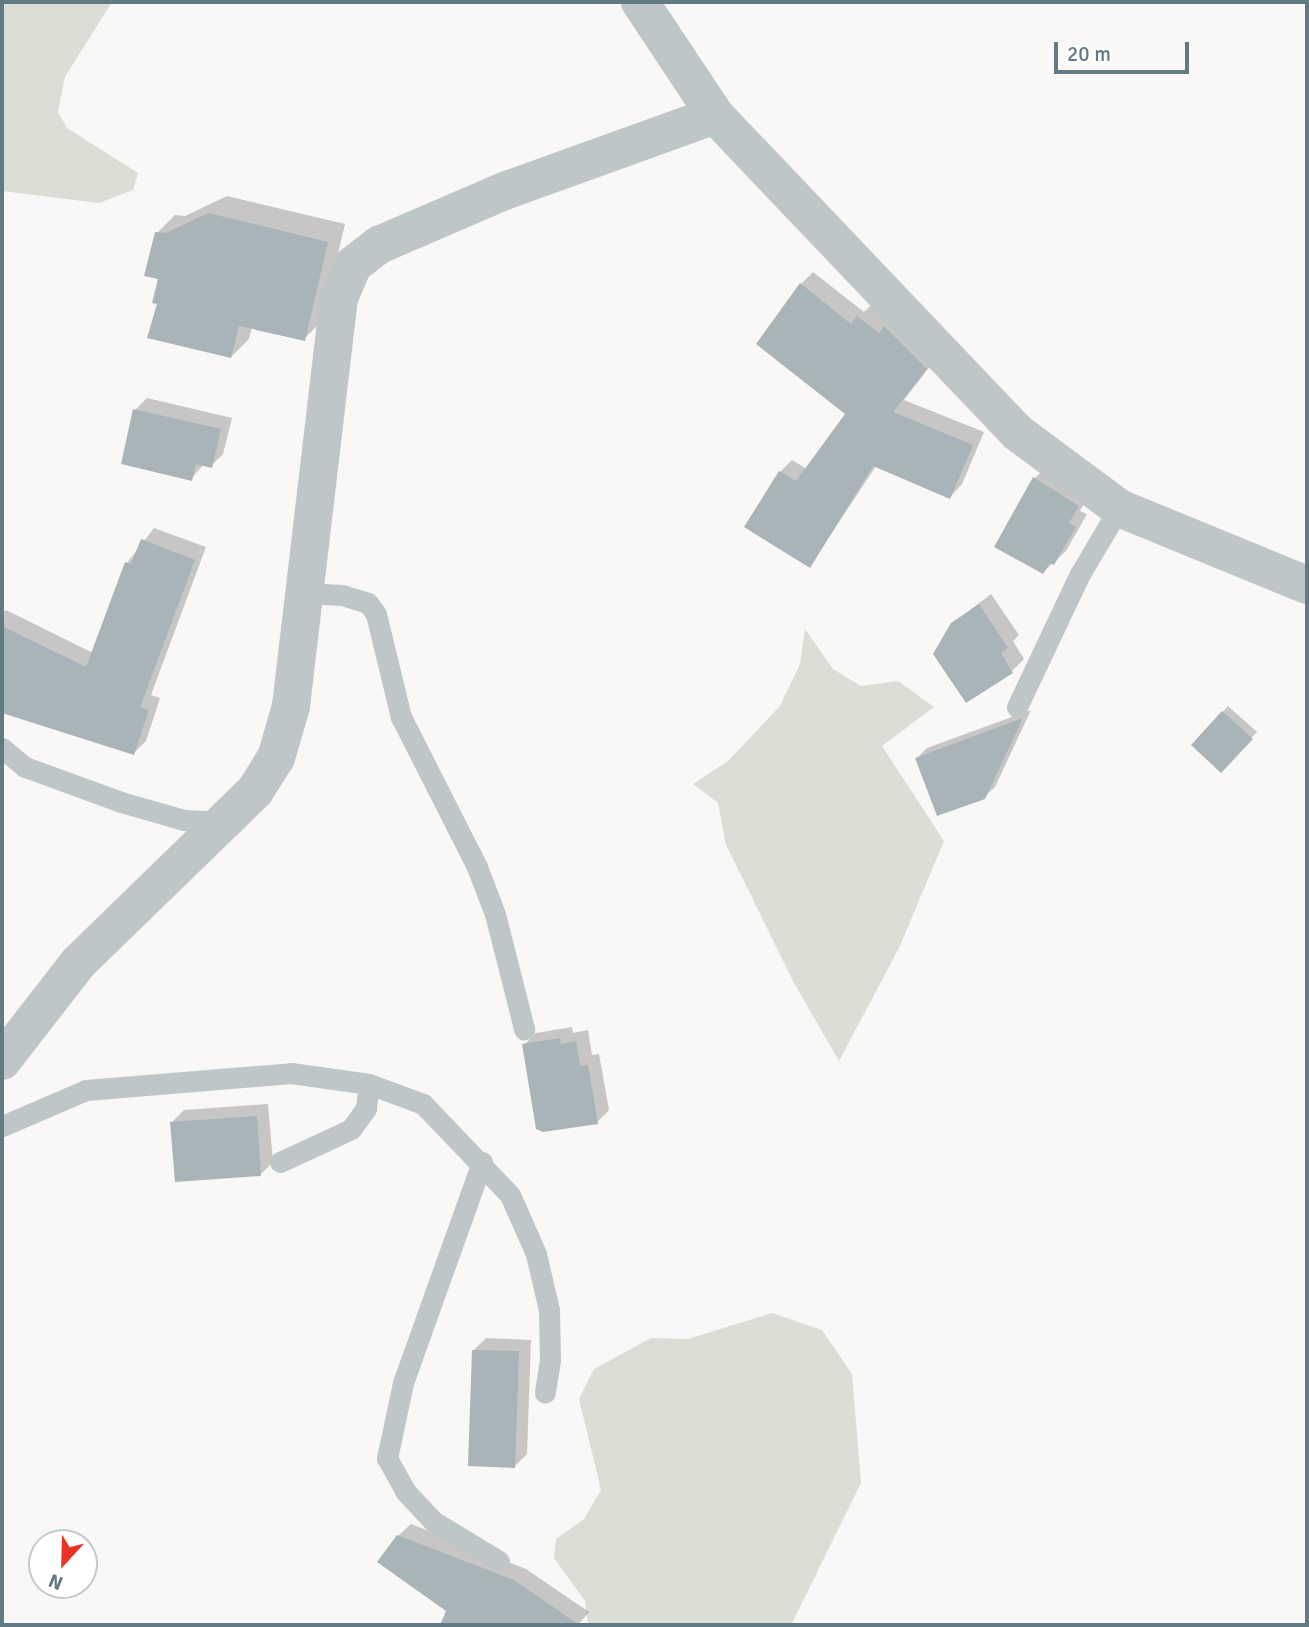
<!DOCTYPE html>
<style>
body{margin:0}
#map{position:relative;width:1309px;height:1627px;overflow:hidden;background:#f9f8f6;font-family:Signika,sans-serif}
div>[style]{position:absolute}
.green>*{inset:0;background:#daded5}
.shadow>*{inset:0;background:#0003}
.building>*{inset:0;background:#a9b4b8}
.service>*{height:21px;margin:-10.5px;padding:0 10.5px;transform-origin:10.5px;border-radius:10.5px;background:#bfc6c8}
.minor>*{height:38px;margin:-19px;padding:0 19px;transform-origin:19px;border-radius:19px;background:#bfc6c8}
span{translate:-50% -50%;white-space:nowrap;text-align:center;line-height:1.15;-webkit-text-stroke:7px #fff;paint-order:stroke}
.frame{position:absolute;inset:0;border:4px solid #637a82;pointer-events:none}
.north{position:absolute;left:28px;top:1529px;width:70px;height:70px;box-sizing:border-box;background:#fff;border:2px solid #c1cacd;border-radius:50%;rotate:202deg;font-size:19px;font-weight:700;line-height:28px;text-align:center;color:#637a82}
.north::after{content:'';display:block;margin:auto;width:24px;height:32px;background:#ea3225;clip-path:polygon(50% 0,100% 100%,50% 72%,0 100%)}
.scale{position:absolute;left:1054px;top:42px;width:135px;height:32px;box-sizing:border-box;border:4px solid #637a82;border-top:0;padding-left:9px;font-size:21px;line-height:24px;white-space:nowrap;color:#637a82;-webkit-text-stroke:5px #fff;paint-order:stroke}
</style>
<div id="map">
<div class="green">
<i style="clip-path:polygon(2px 2px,112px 2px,65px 77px,58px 112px,67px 128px,138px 173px,133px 190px,99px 203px,2px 191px)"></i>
<i style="clip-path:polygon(805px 629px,833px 669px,861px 686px,898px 681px,934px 707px,882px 746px,944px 841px,899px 948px,839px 1061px,794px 983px,726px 845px,718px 803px,693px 784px,728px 761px,780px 706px,800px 664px)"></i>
<i style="clip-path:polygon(772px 1313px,822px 1330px,852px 1374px,861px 1483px,791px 1625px,588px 1625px,585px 1601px,554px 1558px,556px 1539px,584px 1519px,601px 1490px,579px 1399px,594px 1369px,651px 1338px,688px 1339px)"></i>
</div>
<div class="shadow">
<i style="clip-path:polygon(227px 196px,345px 224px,322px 321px,304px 339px,252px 327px,249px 339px,231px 357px,159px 303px,157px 233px,175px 215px,185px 216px)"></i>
<i style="clip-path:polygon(813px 272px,864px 312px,871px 305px,938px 356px,904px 400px,984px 432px,962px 484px,950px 497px,876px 466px,810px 566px,780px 472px,792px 460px,807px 469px,848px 413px,801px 284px)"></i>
<i style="clip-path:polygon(147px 398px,232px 418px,223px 454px,211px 466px,204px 464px,191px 479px,135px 410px)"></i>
<i style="clip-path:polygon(1047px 466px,1090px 493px,1080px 511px,1087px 514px,1066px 551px,1043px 572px,996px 546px,1035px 478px)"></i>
<i style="clip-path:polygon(154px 528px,206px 547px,151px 695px,160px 698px,146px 741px,134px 753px,2px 712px,2px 614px,6px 610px,93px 653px,127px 563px)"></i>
<i style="clip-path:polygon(991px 594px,1019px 635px,1013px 641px,1024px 659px,1012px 671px,952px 624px)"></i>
<i style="clip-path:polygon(1228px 706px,1257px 732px,1221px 770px,1194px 745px)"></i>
<i style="clip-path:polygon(1031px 710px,995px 787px,984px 797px,917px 758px,927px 748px)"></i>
<i style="clip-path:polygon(572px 1027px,573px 1033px,588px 1030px,592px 1055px,599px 1054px,609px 1110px,597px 1122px,524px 1045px,536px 1033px)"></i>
<i style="clip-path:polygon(268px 1104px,273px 1162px,261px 1174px,172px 1122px,184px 1110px)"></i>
<i style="clip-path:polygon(486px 1338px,531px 1340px,527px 1454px,515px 1466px,474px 1350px)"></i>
<i style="clip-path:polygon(411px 1524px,526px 1569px,589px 1612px,578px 1625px,442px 1625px,449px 1610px,398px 1536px)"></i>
</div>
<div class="building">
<i style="clip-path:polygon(208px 213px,328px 242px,305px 341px,239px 326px,231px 358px,147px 338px,157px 304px,152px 303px,158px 279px,144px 276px,155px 232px,166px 233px)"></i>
<i style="clip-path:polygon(800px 283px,851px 324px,857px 316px,879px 333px,884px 326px,927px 369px,893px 412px,973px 445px,950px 499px,873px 466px,810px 568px,744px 527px,779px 471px,796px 481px,845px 414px,756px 344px)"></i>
<i style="clip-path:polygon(133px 409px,221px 429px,212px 468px,196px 464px,192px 481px,121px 464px)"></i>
<i style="clip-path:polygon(1033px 477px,1079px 506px,1069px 523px,1076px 527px,1054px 565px,1050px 563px,1043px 574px,994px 547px)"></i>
<i style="clip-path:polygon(141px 539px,195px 560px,140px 707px,149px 710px,134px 755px,2px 713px,2px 626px,86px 667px,125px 562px,131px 564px)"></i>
<i style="clip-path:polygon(979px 604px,1008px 648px,1001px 653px,1013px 673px,966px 703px,933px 654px,951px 623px)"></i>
<i style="clip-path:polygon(1222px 711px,1253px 739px,1221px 773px,1191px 745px)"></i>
<i style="clip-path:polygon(1023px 718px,985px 799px,937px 816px,915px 758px)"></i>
<i style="clip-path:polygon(560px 1038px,561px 1044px,576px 1041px,580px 1066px,588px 1065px,598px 1124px,543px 1132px,536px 1129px,522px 1044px)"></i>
<i style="clip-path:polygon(257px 1116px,261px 1176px,175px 1182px,170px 1122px)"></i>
<i style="clip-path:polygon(472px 1350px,519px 1351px,515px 1468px,468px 1466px)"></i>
<i style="clip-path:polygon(397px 1535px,514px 1580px,579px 1625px,440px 1625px,446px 1611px,377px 1562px)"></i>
</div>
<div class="service">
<i style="left:304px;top:593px;width:38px;rotate:3deg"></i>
<i style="left:342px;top:595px;width:27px;rotate:17deg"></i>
<i style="left:368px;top:603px;width:14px;rotate:54deg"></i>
<i style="left:376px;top:614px;width:106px;rotate:76.4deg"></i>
<i style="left:401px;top:717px;width:168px;rotate:63.1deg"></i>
<i style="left:477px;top:867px;width:50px;rotate:69deg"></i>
<i style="left:495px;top:914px;width:119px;rotate:75.8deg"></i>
<i style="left:1017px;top:707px;width:147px;rotate:-64.7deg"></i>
<i style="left:1080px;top:574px;width:77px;rotate:-59.4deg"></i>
<i style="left:2px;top:748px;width:30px;rotate:40deg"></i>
<i style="left:25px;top:767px;width:102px;rotate:20deg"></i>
<i style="left:121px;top:802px;width:66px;rotate:15.9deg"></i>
<i style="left:184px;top:820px;width:40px;rotate:2.9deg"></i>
<i style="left:2px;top:1126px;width:91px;rotate:-23.2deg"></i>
<i style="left:86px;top:1090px;width:206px;rotate:-4.7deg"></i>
<i style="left:291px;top:1073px;width:79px;rotate:8deg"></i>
<i style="left:369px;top:1084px;width:58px;rotate:20.3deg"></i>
<i style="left:423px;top:1104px;width:126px;rotate:46.3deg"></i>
<i style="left:510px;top:1195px;width:64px;rotate:66.2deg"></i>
<i style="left:536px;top:1254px;width:57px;rotate:76.9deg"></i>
<i style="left:549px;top:1310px;width:50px;rotate:88.9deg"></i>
<i style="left:550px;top:1360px;width:33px;rotate:99deg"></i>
<i style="left:280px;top:1162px;width:78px;rotate:-24.9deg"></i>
<i style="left:351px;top:1129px;width:26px;rotate:-54deg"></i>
<i style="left:366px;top:1108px;width:24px;rotate:-83deg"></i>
<i style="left:482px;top:1162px;width:235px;rotate:109.7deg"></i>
<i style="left:403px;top:1383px;width:77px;rotate:102deg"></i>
<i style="left:387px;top:1458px;width:38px;rotate:61deg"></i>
<i style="left:405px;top:1491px;width:41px;rotate:47deg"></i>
<i style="left:433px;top:1521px;width:77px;rotate:31.2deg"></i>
</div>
<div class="minor">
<i style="left:640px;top:2px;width:136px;rotate:56.4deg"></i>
<i style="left:715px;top:115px;width:439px;rotate:46.4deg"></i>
<i style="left:1018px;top:433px;width:126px;rotate:36.6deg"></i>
<i style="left:1119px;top:508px;width:203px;rotate:22.3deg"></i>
<i style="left:2px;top:1061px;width:124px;rotate:-52.2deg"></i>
<i style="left:78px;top:963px;width:247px;rotate:-44.2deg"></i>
<i style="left:255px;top:791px;width:39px;rotate:-58deg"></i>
<i style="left:276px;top:758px;width:54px;rotate:-73.9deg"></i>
<i style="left:291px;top:706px;width:411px;rotate:-83.3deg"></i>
<i style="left:339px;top:298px;width:36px;rotate:-67deg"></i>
<i style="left:353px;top:265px;width:33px;rotate:-38deg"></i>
<i style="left:379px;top:245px;width:139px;rotate:-23.3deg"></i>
<i style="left:507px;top:190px;width:221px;rotate:-19.8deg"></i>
</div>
<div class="frame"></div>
<div class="north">N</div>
<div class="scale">20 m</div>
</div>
